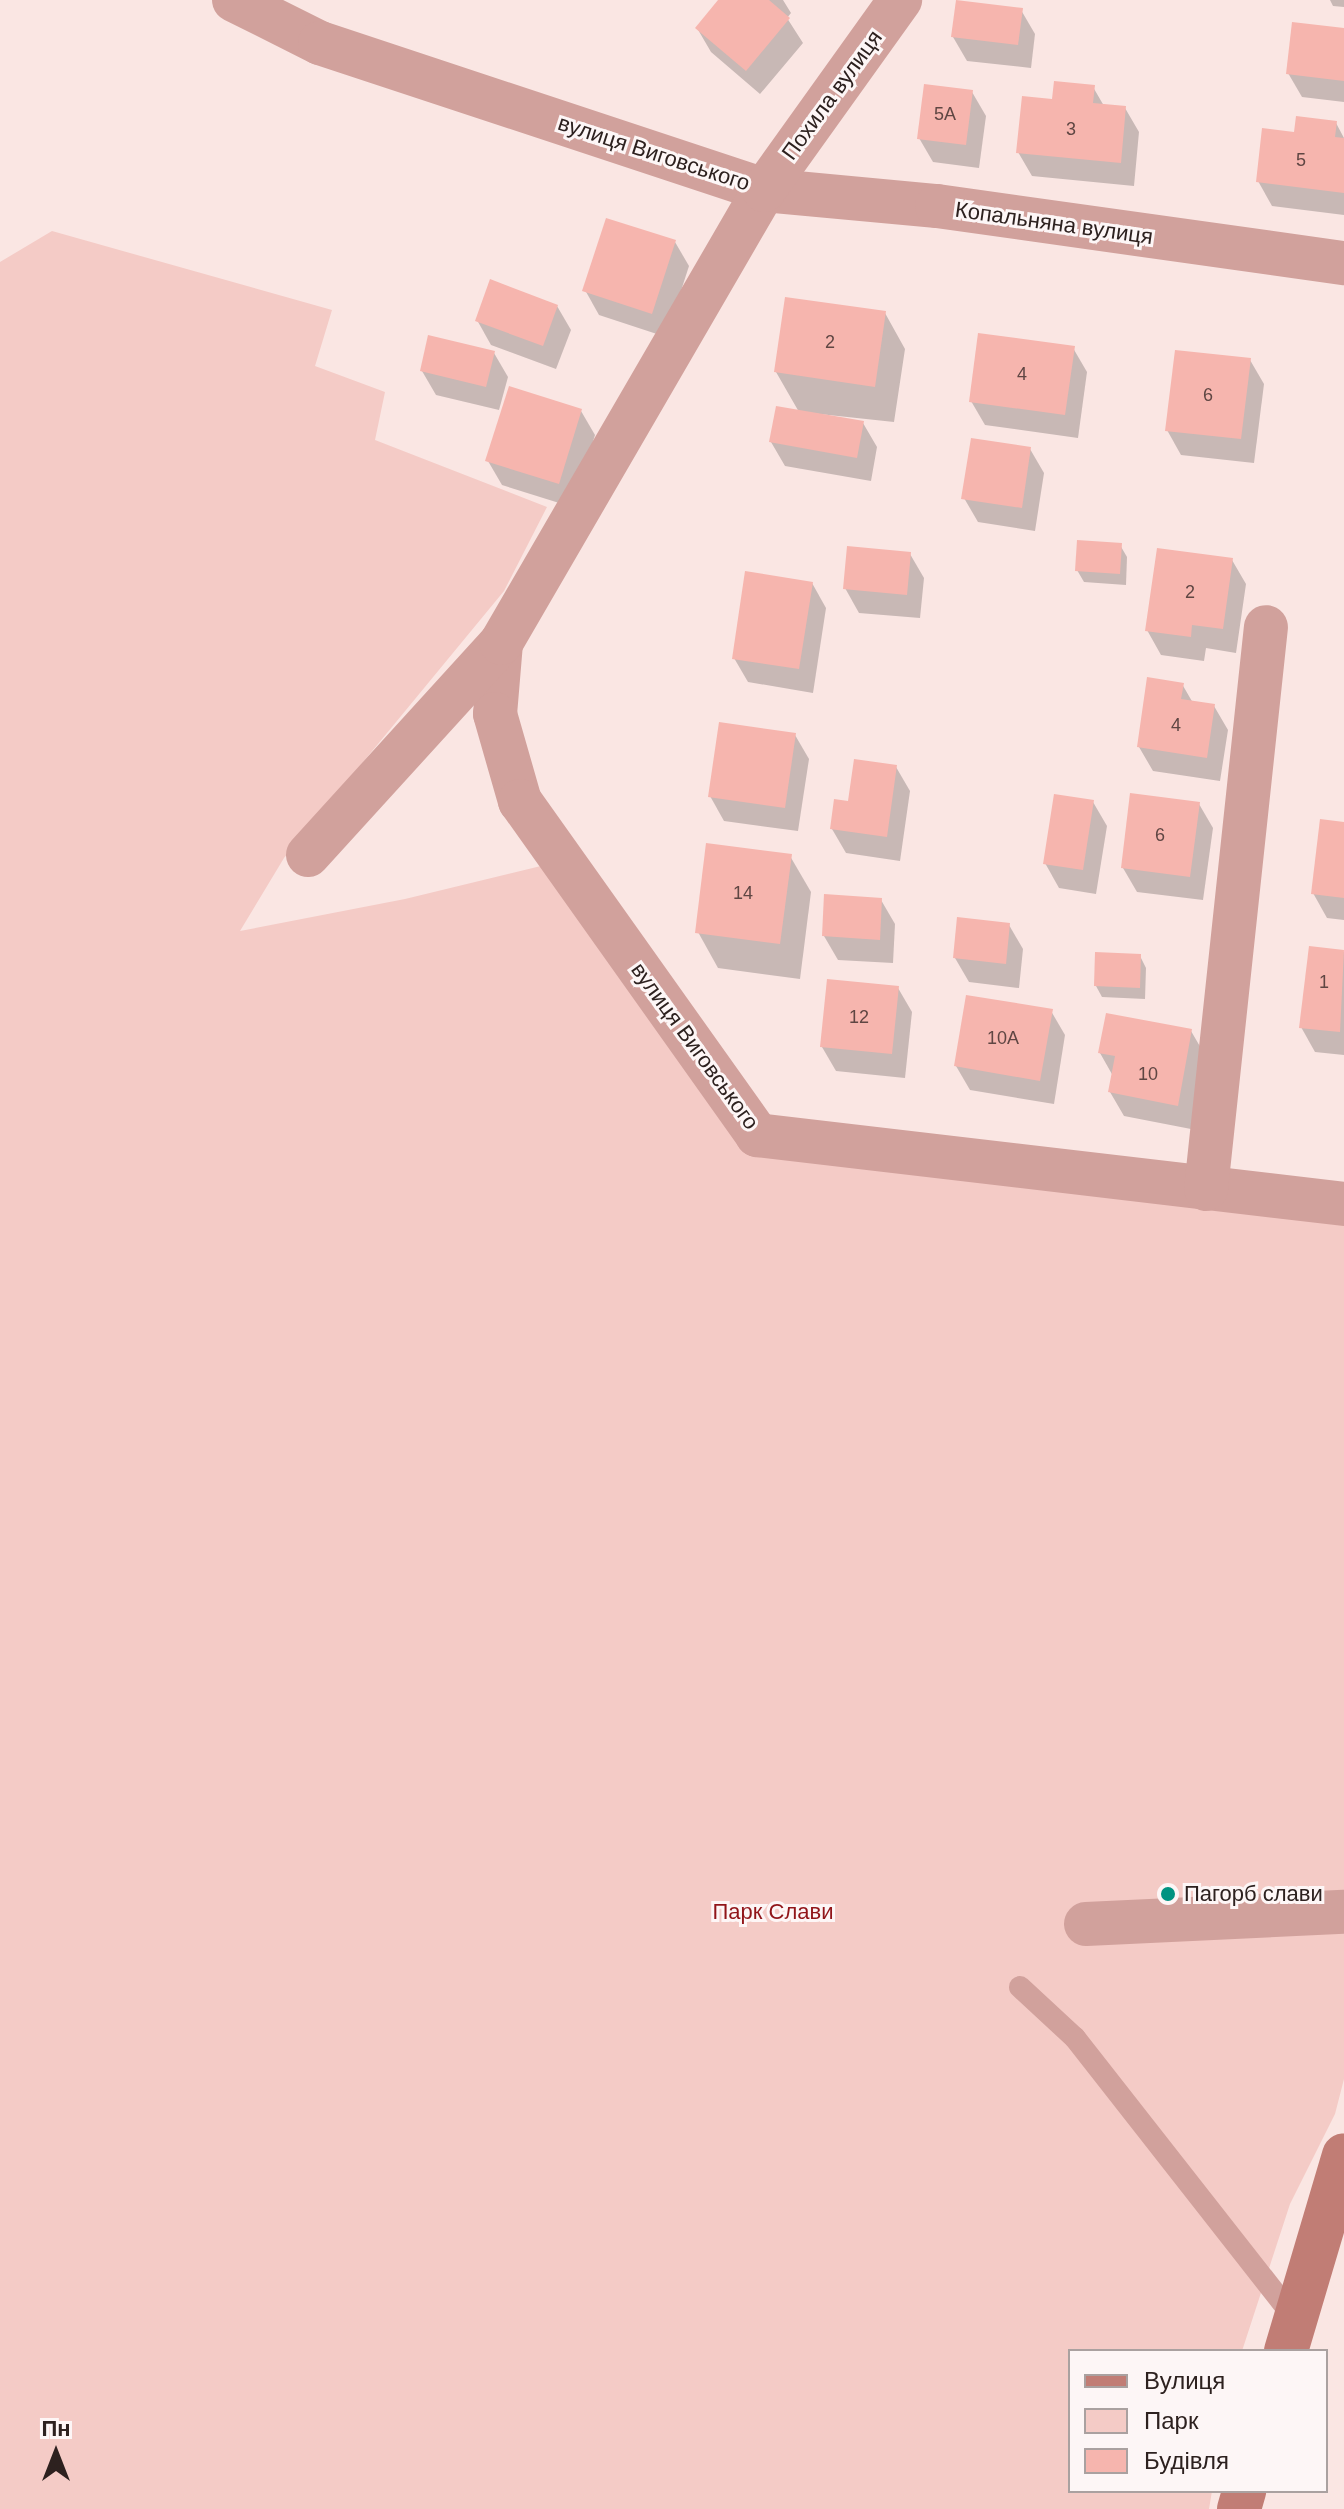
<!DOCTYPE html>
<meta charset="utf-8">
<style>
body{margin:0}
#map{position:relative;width:1344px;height:2509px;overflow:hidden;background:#fae6e3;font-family:Helvetica,sans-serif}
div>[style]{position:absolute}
.green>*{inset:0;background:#f4cbc6}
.shadow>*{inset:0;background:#0003}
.building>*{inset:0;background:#f6b5ae}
.lane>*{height:22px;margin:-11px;padding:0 11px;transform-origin:11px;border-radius:11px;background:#d1a19c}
.street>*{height:44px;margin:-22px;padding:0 22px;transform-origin:22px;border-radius:22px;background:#d1a19c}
.secondary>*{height:44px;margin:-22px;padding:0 22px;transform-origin:22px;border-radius:22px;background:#c17d75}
.dots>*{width:22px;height:22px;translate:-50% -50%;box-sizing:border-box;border:4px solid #fdf6f6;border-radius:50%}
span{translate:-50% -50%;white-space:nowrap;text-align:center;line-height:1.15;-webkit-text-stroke:6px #fdf6f6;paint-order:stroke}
.number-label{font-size:18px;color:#5f4643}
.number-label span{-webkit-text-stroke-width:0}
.street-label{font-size:22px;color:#2d211f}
.poi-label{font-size:22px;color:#2d211f}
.left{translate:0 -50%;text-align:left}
.park-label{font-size:22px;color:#911519}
.legend{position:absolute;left:1068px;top:2349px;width:260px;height:144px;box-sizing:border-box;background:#fdf6f6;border:2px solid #aaa1a0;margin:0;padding:10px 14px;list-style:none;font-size:24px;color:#2d211f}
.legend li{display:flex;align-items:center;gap:16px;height:40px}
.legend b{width:40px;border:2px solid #aaa1a0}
.north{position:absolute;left:16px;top:2413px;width:80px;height:80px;-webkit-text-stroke:6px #fdf6f6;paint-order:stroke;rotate:0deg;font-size:22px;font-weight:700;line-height:32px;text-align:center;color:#2d211f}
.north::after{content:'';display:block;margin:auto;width:28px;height:36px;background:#2d211f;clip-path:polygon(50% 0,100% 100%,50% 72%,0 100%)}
</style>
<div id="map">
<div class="green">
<i style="clip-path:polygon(52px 231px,332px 310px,315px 366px,385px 392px,375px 440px,547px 507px,504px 591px,284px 858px,240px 931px,405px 899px,578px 857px,769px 1130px,1344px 1195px,1344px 2079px,1335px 2114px,1290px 2204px,1242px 2351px,1070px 2351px,1070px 2491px,1212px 2491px,1209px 2509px,0 2509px,0 262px)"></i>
</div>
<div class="shadow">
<i style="clip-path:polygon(721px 0,783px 0,791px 13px,787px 18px,803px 43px,760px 94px,711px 52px,697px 28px)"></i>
<i style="clip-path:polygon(1330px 0,1344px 0,1344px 7px,1333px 6px)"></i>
<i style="clip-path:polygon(1021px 10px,1035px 34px,1031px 68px,967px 61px,953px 37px)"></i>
<i style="clip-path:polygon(1344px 30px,1344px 102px,1302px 97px,1288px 73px)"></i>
<i style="clip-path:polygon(1093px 87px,1104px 106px,1125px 108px,1139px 132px,1134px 186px,1032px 176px,1018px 152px,1054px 101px)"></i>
<i style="clip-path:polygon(972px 92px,986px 116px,979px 168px,933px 162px,919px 138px)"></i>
<i style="clip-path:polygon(1336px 123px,1344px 138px,1344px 215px,1272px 206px,1258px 181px,1296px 134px)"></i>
<i style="clip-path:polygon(675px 242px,689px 266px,666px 337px,599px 315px,585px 290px)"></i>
<i style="clip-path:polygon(557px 306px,571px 330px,556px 369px,491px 345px,477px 320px)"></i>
<i style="clip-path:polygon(885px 313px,905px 349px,894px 422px,810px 413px,863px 423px,877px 447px,871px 481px,785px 466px,771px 442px,799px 412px,776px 372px)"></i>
<i style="clip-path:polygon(1073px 348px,1087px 372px,1078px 438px,985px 425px,971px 401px)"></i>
<i style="clip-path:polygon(494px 353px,508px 377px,499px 410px,436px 395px,422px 371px)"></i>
<i style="clip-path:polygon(1250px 360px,1264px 384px,1254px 463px,1181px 455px,1167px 430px)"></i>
<i style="clip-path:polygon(581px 411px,595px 435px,572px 507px,502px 485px,488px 461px)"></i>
<i style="clip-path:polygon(1030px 449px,1044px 473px,1035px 531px,978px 522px,964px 498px)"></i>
<i style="clip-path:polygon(1120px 545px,1127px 557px,1126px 585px,1084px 582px,1077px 570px)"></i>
<i style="clip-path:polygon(910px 554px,924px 578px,920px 618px,859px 613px,845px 588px)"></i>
<i style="clip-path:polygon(1232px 560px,1246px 584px,1236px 653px,1206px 648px,1204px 661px,1161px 655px,1147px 630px)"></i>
<i style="clip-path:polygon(812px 583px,826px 608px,813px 693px,748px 682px,734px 658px)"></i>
<i style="clip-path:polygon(1182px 684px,1193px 703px,1214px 706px,1228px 730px,1220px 781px,1153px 771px,1139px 747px)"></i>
<i style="clip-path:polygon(795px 735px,809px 759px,798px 831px,724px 821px,710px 796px)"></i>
<i style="clip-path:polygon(896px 767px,910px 791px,900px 861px,846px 853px,832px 829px,850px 803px)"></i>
<i style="clip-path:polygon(1093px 802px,1107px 826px,1096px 894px,1059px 888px,1045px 863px)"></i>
<i style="clip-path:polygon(1199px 804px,1213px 828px,1203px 900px,1137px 892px,1123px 868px)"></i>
<i style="clip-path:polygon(1344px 824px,1344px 920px,1327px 918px,1313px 893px)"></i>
<i style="clip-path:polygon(790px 856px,811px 892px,800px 979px,718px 968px,698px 932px)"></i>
<i style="clip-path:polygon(881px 900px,895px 924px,893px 963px,838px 960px,824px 936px)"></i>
<i style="clip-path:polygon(1009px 925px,1023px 949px,1019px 988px,969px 982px,955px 958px)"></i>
<i style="clip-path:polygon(1310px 948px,1344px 952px,1344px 1055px,1315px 1052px,1301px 1027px)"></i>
<i style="clip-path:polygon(1140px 956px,1146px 968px,1145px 999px,1102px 997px,1096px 986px)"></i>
<i style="clip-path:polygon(898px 988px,912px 1012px,905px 1078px,836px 1071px,822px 1047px)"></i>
<i style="clip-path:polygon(1051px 1011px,1065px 1035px,1054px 1104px,970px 1090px,956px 1066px)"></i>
<i style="clip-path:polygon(1191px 1031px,1205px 1055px,1191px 1129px,1124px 1116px,1110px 1092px,1113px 1076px,1100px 1053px)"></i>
</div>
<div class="building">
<i style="clip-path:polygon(718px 0,769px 0,790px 18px,746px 71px,695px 28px)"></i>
<i style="clip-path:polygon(956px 0,1023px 8px,1018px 45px,951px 37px)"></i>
<i style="clip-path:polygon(1292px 22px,1344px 28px,1344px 81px,1286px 74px)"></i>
<i style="clip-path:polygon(1054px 81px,1095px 85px,1093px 103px,1126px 106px,1121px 163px,1016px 153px,1022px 96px,1052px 99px)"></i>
<i style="clip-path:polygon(924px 84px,973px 90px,966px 145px,917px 139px)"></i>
<i style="clip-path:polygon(1296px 116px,1337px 121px,1335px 137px,1344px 138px,1344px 193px,1256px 182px,1262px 128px,1294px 132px)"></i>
<i style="clip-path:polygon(606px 218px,676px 240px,652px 314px,582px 291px)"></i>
<i style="clip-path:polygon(490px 279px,558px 305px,543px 346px,475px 321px)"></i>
<i style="clip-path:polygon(785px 297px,886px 311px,875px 387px,774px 372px)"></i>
<i style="clip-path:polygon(978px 333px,1075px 346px,1065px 415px,969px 402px)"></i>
<i style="clip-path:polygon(428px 335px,495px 351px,486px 387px,420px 371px)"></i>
<i style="clip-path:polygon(1175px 350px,1251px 358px,1241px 439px,1165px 431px)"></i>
<i style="clip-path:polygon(509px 386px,582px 409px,559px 484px,485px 461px)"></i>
<i style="clip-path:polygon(776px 406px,864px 421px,857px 458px,769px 442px)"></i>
<i style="clip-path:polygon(971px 438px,1031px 447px,1022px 508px,961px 499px)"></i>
<i style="clip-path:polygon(1077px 540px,1122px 543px,1120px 574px,1075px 571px)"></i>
<i style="clip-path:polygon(847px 546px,911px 552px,907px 595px,843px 589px)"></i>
<i style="clip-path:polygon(1157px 548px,1233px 558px,1223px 629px,1192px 625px,1191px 637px,1145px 631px)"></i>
<i style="clip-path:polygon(745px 571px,813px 582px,799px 669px,732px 659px)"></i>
<i style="clip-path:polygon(1147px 677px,1184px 683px,1181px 699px,1215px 704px,1207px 758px,1137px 747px)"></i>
<i style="clip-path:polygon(719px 722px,796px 733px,785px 808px,708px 797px)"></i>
<i style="clip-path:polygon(854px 759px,897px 765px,887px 837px,830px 829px,834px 799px,848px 801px)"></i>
<i style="clip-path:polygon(1130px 793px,1200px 802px,1190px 877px,1121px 868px)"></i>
<i style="clip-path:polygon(1054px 794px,1094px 800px,1083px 870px,1043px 864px)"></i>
<i style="clip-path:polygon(1320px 819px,1344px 822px,1344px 898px,1311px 894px)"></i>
<i style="clip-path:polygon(706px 843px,792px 854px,780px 944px,695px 933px)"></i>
<i style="clip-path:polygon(824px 894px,882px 898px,880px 940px,822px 936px)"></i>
<i style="clip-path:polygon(957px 917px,1010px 923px,1006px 964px,953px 958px)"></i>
<i style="clip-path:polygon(1309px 946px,1344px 950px,1340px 1032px,1299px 1028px)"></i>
<i style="clip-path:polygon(1095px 952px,1141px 954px,1140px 988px,1094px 986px)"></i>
<i style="clip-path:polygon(827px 979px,899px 986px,892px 1054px,820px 1047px)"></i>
<i style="clip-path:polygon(966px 995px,1053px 1009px,1040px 1081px,954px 1066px)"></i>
<i style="clip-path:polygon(1106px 1013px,1192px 1029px,1178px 1106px,1108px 1092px,1115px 1056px,1098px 1053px)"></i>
</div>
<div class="lane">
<i style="left:1020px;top:1987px;width:75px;rotate:42.8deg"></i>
<i style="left:1075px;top:2038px;width:357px;rotate:51.9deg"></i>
</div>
<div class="street">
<i style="left:234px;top:0;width:96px;rotate:26.6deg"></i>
<i style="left:320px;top:43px;width:468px;rotate:18.3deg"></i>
<i style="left:764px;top:190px;width:174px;rotate:5.3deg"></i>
<i style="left:937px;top:206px;width:411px;rotate:8deg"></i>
<i style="left:501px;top:643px;width:71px;rotate:94.8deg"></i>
<i style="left:495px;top:714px;width:91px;rotate:74deg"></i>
<i style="left:520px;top:801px;width:410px;rotate:54.6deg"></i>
<i style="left:757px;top:1135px;width:591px;rotate:6.7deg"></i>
<i style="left:308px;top:855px;width:287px;rotate:-47.7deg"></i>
<i style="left:501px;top:643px;width:524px;rotate:-59.86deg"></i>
<i style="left:764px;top:190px;width:234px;rotate:-54.4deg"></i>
<i style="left:1206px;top:1189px;width:565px;rotate:-83.91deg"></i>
<i style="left:1086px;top:1924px;width:258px;rotate:-2.7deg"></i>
</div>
<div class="secondary">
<i style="left:1286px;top:2351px;width:204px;rotate:-73.5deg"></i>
<i style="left:1239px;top:2509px;width:19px;rotate:-74deg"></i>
</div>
<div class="dots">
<i style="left:1168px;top:1894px;background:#019381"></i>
</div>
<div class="number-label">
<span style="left:945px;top:114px">5А</span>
<span style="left:1071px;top:129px">3</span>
<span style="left:1301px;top:160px">5</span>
<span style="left:830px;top:342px">2</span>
<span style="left:1022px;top:374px">4</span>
<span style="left:1208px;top:395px">6</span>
<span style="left:1190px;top:592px">2</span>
<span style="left:1176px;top:725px">4</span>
<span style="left:1160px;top:835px">6</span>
<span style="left:743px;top:893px">14</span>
<span style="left:1324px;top:982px">1</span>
<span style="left:859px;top:1017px">12</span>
<span style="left:1003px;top:1038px">10А</span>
<span style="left:1148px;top:1074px">10</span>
</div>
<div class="street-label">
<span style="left:832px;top:95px;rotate:-54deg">Похила вулиця</span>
<span style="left:654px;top:153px;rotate:18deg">вулиця Виговського</span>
<span style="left:1054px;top:223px;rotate:8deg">Копальняна вулиця</span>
<span style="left:695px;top:1046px;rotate:54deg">вулиця Виговського</span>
</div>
<div class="poi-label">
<span class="left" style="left:1184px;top:1894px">Пагорб слави</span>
</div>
<div class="park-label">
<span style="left:773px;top:1912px">Парк Слави</span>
</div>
<ul class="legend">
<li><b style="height:10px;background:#c17d75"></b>Вулиця</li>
<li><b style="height:22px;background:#f4cbc6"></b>Парк</li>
<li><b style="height:22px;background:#f6b5ae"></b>Будівля</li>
</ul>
<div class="north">Пн</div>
</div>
